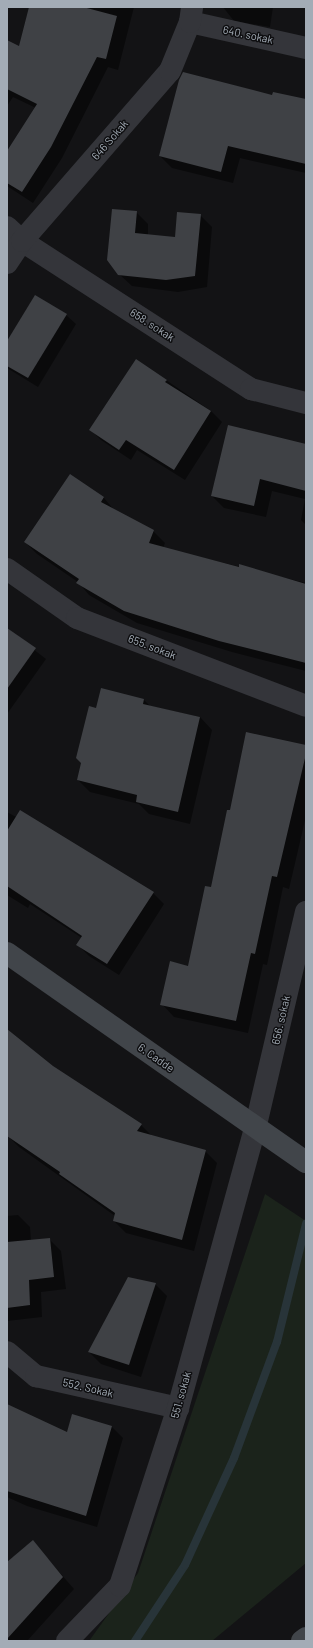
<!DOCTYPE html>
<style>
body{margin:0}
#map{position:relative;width:313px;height:1648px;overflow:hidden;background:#131315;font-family:Barlow,sans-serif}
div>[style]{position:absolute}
.green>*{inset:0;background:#1b231b}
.shadow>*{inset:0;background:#0007}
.stream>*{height:8px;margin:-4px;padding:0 4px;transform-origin:4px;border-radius:4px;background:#283439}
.building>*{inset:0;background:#3f4145}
.minor>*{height:22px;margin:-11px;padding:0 11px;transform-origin:11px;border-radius:11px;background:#34353a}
.secondary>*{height:22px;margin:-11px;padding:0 11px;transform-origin:11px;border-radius:11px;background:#41454a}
span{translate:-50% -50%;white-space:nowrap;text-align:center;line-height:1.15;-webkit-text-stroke:3px #0e0e10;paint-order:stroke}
.street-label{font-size:11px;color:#a3acb6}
.frame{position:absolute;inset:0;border:8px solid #a3acb6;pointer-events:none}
</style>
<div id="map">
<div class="green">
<i style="clip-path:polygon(265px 1194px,306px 1221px,306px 1563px,212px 1641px,89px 1641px,138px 1573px)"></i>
</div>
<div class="shadow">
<i style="clip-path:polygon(30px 7px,134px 7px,118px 70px,108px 67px,62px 158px,33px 203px,7px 186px,7px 153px,36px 108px,13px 97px,7px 106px,7px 41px,20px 47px)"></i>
<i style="clip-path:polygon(223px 7px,273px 7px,270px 27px,234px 21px)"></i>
<i style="clip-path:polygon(273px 96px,306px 100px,306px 173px,240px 158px,233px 183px,172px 168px,160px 156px)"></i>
<i style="clip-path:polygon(136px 212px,148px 224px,148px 235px,176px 238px,200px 215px,212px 227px,207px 287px,178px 292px,132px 286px,119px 274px)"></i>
<i style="clip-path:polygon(66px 315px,76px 324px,38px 387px,7px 368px,7px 343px)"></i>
<i style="clip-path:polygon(166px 380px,211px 411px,222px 422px,185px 480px,137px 450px,131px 460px,101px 440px,90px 429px)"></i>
<i style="clip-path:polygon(306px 445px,306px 525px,301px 520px,305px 499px,272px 491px,266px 517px,224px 508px,212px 496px)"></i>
<i style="clip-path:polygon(70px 475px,104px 498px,115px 511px,153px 531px,165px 543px,163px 548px,306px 583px,306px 671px,232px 652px,137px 623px,89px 595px,78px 582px,37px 554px,25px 542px)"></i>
<i style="clip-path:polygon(7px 629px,46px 659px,7px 714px)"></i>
<i style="clip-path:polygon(102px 690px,144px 700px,150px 706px,200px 717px,212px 730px,190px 824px,149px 814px,139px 804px,90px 792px,78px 780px)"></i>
<i style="clip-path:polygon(306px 746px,306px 816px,289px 889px,283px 887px,267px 965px,263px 964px,248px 1033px,174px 1017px,162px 1004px,189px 967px,212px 889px)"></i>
<i style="clip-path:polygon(7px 812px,153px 893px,164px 904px,119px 975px,89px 956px,78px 945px,82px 938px,30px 904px,28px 908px,7px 895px)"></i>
<i style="clip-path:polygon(7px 1030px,52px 1066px,141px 1125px,153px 1137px,205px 1151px,217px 1163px,194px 1251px,126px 1233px,114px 1221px,115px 1216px,19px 1147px,7px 1135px)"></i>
<i style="clip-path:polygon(18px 1215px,30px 1227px,31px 1241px,49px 1239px,61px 1251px,66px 1289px,41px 1292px,42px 1317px,7px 1321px,7px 1216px)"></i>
<i style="clip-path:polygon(155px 1284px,167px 1296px,141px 1377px,101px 1364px,89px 1352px)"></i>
<i style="clip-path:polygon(7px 1405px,67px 1434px,111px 1426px,123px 1438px,97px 1527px,27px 1506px,7px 1497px)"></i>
<i style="clip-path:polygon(33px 1542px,74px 1589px,27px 1641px,7px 1641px,7px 1563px)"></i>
</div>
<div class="stream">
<i style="left:135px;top:1641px;width:91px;rotate:-56.7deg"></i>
<i style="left:185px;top:1565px;width:118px;rotate:-65.4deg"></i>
<i style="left:234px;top:1458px;width:124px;rotate:-69.7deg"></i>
<i style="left:277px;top:1342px;width:122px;rotate:-76.2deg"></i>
</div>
<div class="building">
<i style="clip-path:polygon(29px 7px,83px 7px,117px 16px,106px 59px,97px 57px,51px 147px,22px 192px,7px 183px,7px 151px,37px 104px,7px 89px,7px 40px,19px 46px)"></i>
<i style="clip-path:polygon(183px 72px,272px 95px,273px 92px,306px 99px,306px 164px,228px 146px,221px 172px,159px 156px,179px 80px)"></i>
<i style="clip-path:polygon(112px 209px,137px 211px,135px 233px,175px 237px,177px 212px,201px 214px,195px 276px,166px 280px,118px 275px,107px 260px)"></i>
<i style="clip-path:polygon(35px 295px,67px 314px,28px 378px,7px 366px,7px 341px)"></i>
<i style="clip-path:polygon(136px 359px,167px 380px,165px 382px,211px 411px,174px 470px,126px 440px,119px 450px,89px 430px)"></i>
<i style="clip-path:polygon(228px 425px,306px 444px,306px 491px,260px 479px,254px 506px,211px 496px)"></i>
<i style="clip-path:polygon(70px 474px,104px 497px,101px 502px,154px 530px,149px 543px,239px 567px,239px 564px,306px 584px,306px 663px,219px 641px,124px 611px,76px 583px,79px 579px,24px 542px)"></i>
<i style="clip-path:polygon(7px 628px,36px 648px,7px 689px)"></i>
<i style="clip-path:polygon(101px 688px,144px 699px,143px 704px,200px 717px,178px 812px,136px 802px,137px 795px,77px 780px,81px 763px,76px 758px,89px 706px,96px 708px)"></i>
<i style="clip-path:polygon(246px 732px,306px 745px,306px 754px,277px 877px,272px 876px,255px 954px,251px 953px,236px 1021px,160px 1005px,170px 961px,188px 966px,205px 886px,211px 887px,227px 810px,230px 810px)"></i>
<i style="clip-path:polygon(20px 810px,154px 892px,107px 964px,76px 945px,82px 936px,7px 886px,7px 831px)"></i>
<i style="clip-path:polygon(7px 1029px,53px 1066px,142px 1124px,137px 1131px,206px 1150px,182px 1240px,113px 1221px,115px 1213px,59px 1174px,60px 1172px,7px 1136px)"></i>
<i style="clip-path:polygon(50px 1238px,54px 1277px,29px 1280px,30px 1305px,7px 1308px,7px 1242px)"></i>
<i style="clip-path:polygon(128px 1277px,156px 1283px,129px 1365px,88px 1352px)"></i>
<i style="clip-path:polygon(7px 1404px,67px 1432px,72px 1414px,112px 1426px,86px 1516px,7px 1491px)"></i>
<i style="clip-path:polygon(33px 1540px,63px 1577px,7px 1639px,7px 1562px)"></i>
</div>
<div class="minor">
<i style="left:190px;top:22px;width:119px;rotate:12.6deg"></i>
<i style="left:7px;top:227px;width:21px;rotate:43deg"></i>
<i style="left:22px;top:241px;width:273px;rotate:32.9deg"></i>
<i style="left:251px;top:389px;width:57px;rotate:14.3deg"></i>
<i style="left:7px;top:263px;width:27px;rotate:-56deg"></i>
<i style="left:22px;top:241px;width:225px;rotate:-49deg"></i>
<i style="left:170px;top:71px;width:53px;rotate:-67.8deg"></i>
<i style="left:190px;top:22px;width:15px;rotate:-82deg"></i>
<i style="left:7px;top:569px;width:85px;rotate:35deg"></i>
<i style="left:77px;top:618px;width:245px;rotate:21deg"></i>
<i style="left:7px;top:1352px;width:38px;rotate:40deg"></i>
<i style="left:36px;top:1376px;width:146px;rotate:12.7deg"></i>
<i style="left:67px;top:1641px;width:76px;rotate:-46.1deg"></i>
<i style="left:120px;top:1586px;width:187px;rotate:-72deg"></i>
<i style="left:178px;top:1408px;width:289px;rotate:-74.6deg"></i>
<i style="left:255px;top:1129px;width:223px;rotate:-76.8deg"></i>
</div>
<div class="secondary">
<i style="left:7px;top:953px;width:365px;rotate:35deg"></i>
<i style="left:302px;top:1641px;width:5px;rotate:-37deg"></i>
</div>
<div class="street-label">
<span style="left:248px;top:35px;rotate:12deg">640. sokak</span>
<span style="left:110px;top:140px;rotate:-49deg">646 Sokak</span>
<span style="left:152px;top:325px;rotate:33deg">658. sokak</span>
<span style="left:152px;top:647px;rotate:21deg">655. sokak</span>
<span style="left:281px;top:1020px;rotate:-77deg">656. sokak</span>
<span style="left:156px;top:1058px;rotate:35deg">6. Cadde</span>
<span style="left:88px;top:1388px;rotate:13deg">552. Sokak</span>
<span style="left:181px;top:1395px;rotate:-74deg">551. sokak</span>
</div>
<div class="frame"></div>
</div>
